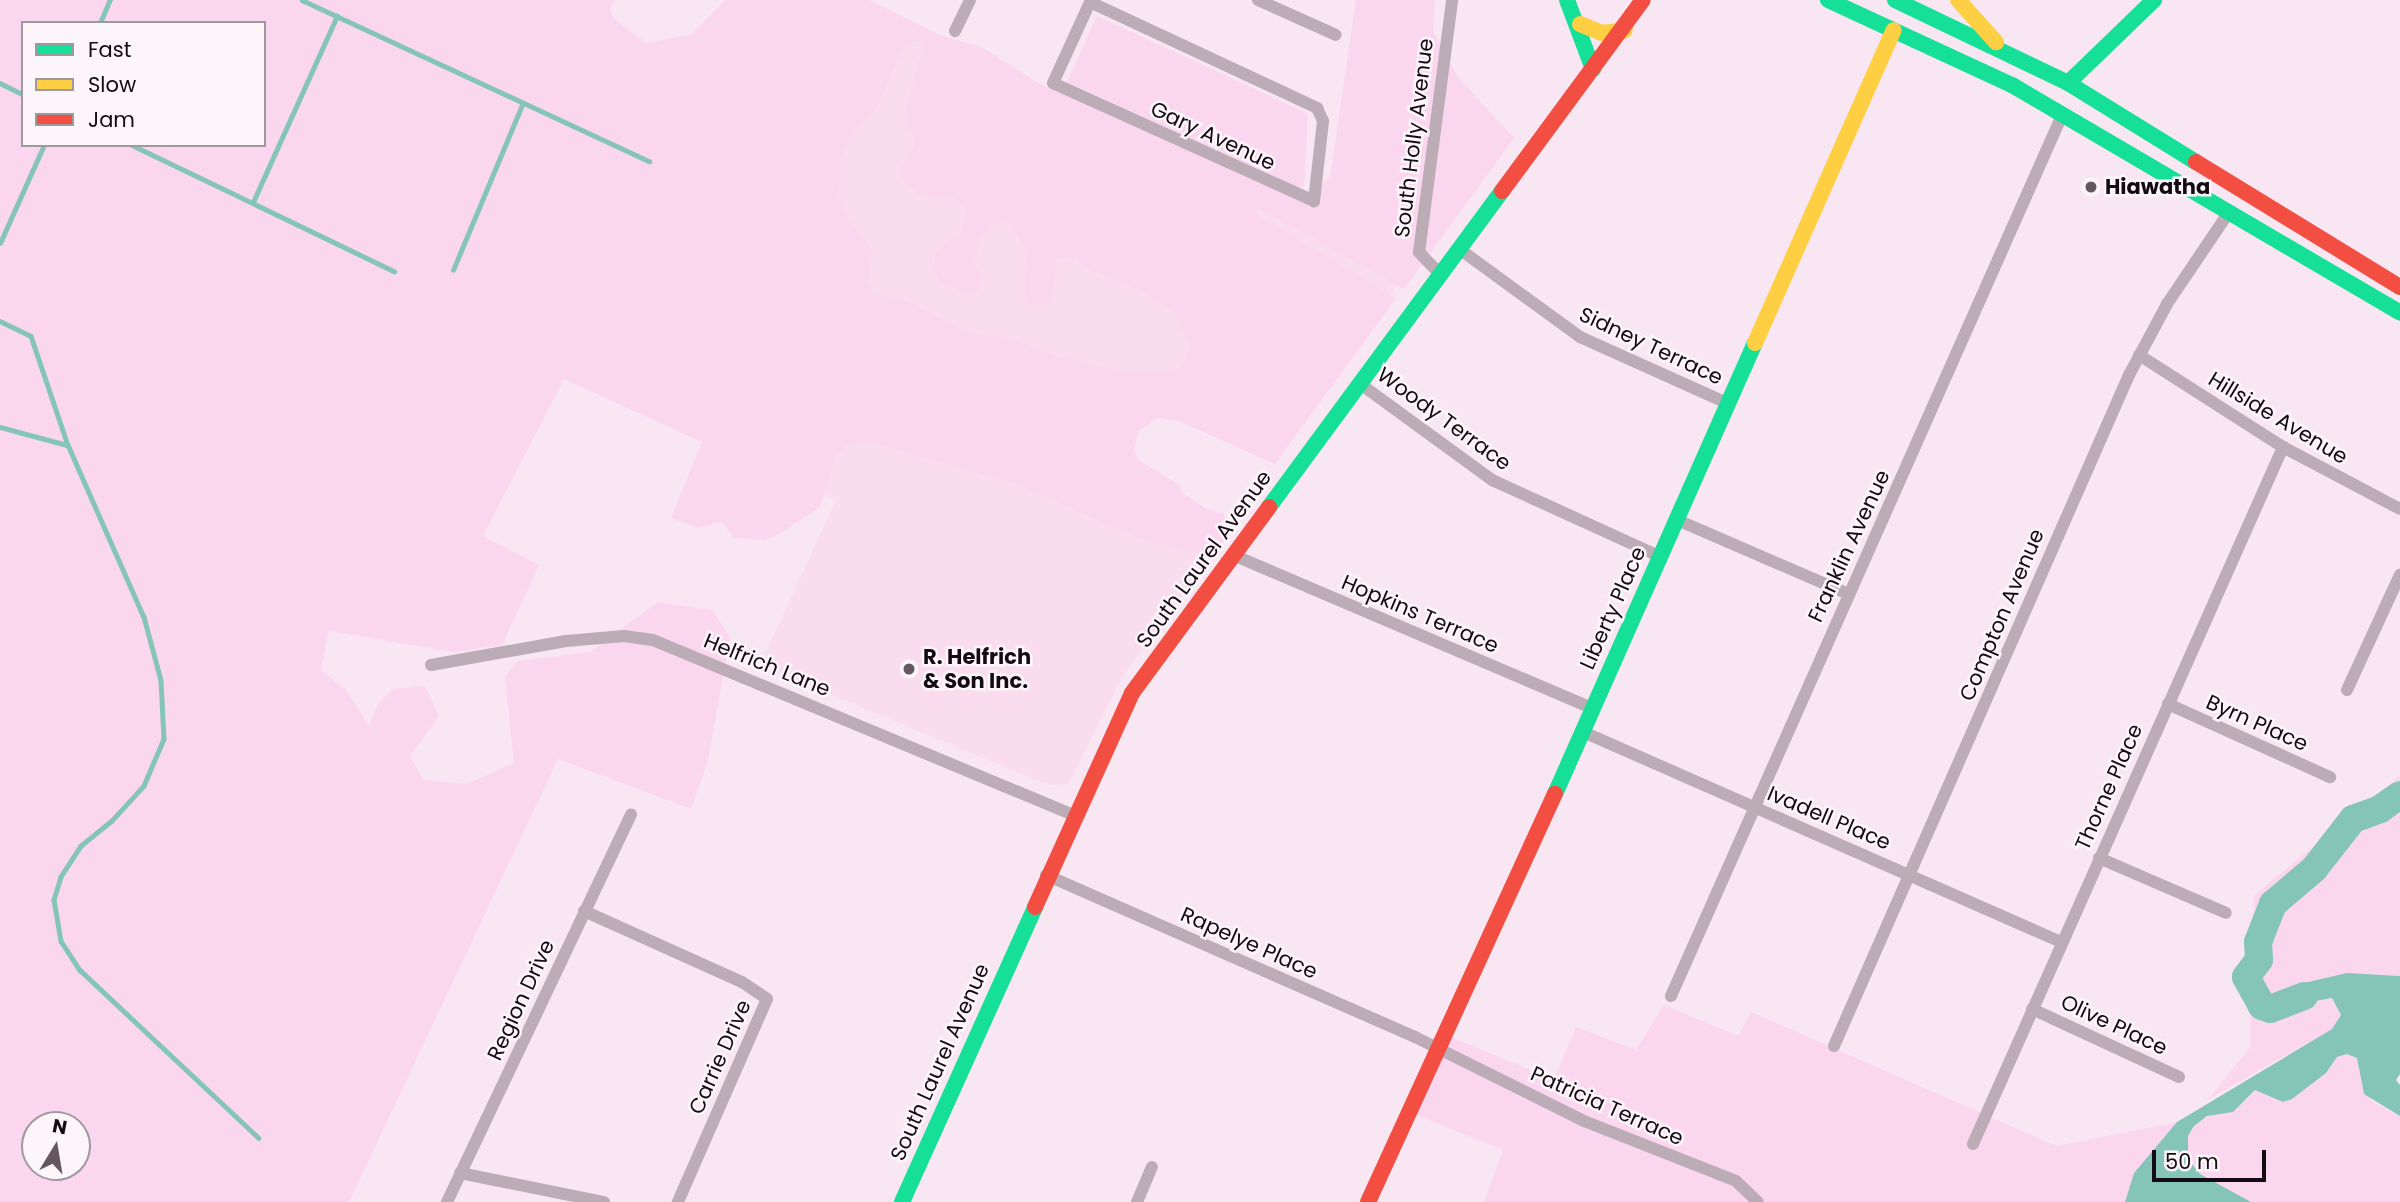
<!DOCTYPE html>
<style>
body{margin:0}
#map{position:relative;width:2400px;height:1202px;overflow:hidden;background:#f8e7f2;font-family:Poppins,sans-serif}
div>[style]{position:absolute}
.built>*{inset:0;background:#f9ddef}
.green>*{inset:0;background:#fbd6ef}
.water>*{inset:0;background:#85c5b8}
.stream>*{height:4.5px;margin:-2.25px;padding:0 2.25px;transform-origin:2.25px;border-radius:2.25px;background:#85c5b8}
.river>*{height:28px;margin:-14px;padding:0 14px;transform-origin:14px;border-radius:14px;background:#85c5b8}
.street>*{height:12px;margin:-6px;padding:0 6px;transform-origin:6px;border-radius:6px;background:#bcacb6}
.fast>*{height:16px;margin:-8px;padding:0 8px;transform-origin:8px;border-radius:8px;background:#16e098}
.slow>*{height:16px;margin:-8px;padding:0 8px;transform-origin:8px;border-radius:8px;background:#ffcf43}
.jam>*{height:16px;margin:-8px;padding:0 8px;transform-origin:8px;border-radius:8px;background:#f24e42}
.dots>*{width:19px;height:19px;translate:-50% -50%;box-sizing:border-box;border:4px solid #fcf6fa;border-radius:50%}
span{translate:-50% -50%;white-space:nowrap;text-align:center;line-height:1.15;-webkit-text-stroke:5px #fcf6fa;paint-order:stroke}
.street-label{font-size:21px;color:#140a11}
.poi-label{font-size:21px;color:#140a11;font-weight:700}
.left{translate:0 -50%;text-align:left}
.legend{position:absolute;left:21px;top:21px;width:245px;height:126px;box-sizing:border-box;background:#fcf6fa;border:2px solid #9f989d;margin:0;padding:9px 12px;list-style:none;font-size:21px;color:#140a11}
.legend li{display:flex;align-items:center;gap:14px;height:35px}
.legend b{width:35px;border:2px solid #9f989d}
.north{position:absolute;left:21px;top:1111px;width:70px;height:70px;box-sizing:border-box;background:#fcf6fa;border:2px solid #9f989d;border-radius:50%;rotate:11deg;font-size:19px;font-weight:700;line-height:28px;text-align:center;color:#140a11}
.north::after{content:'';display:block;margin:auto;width:24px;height:32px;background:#645760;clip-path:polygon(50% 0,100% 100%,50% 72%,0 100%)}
.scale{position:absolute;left:2152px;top:1150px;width:114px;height:32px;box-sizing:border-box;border:4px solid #140a11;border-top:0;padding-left:9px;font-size:21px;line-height:24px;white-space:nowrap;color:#140a11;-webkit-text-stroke:5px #fcf6fa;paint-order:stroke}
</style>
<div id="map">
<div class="built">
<i style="clip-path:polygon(899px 27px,1409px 269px,1275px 455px,1150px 394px,1101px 500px,795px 249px)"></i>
<i style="clip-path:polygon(855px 393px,1210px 557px,1124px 674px,1068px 784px,1048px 785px,760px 665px,836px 500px,810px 487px)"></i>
</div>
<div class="green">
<i style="clip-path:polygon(evenodd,0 0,616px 0,610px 7px,613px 18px,646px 43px,692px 34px,725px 0,869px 0,940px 35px,983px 48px,1040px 84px,1305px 195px,1330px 178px,1356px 0,1435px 0,1433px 31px,1458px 77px,1514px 138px,1404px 289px,1259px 208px,1254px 213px,1396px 298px,1275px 464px,1179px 421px,1158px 418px,1138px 431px,1134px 452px,1140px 461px,1178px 484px,1183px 493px,1208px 510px,1224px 513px,1228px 533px,1214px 556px,1140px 539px,1018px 484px,874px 443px,848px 444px,835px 458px,820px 507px,779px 534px,765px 540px,734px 538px,722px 522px,698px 528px,671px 518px,702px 442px,564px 379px,483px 536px,539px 565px,502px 645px,453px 652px,328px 631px,321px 670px,346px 690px,369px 726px,378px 704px,393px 689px,425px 686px,439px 716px,410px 756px,423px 780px,467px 784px,514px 763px,505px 677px,518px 661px,590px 652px,658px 602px,712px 610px,730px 637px,708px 761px,691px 809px,558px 759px,349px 1202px,0 1202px,0 0,23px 23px,264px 23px,264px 145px,23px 145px,23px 23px,0 0,915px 41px,921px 42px,921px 52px,904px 117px,916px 142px,902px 167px,902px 181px,920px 195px,956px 198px,967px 208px,963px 231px,936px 252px,933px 268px,939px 280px,968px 294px,978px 290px,981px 279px,975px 261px,979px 240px,992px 223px,1003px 221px,1012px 225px,1026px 251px,1025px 296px,1030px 305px,1051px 302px,1057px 259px,1075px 256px,1085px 268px,1134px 287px,1175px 313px,1189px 346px,1187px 358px,1175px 372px,1125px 372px,1062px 358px,1011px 340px,967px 333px,903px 299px,875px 297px,868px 281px,873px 251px,848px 220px,839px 196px,840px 160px,851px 133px,877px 107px,903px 47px,915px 41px,0 0,35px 1125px,77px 1125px,77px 1167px,35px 1167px,35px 1125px)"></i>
<i style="clip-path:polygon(1097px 16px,1308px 114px,1304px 186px,1295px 187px,1067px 82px)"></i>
<i style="clip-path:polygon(2400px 776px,2400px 976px,2374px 974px,2272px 1008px,2332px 998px,2341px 1015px,2332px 1029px,2207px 1100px,2250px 1048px,2254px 895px)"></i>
<i style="clip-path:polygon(1664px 1005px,1738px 1036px,1751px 1012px,2056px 1146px,2177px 1122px,2134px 1173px,2125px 1202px,1484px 1202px,1503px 1150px,1412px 1113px,1446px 1035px,1554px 1080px,1576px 1027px,1636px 1050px)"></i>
<i style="clip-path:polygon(2347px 1054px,2357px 1058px,2362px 1085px,2374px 1103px,2400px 1116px,2400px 1202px,2251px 1202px,2200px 1174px,2188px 1158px,2188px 1136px,2200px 1120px,2242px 1104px,2255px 1090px,2283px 1102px,2292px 1099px,2326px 1073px,2337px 1057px)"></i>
</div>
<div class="water">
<i style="clip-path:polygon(2347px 973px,2400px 976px,2400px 1074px,2396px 1080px,2400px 1085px,2400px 1116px,2364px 1094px,2357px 1058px,2347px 1054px,2337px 1057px,2326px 1073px,2292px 1099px,2283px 1102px,2255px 1090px,2233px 1112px,2207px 1116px,2194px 1126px,2188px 1136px,2188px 1159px,2200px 1174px,2251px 1202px,2125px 1202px,2134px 1173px,2177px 1122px,2332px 1029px,2341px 1015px,2332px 998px,2270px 1009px,2308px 982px)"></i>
</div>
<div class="stream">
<i style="left:302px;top:0;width:383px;rotate:24.9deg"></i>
<i style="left:100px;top:23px;width:25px;rotate:-67deg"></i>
<i style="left:0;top:83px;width:25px;rotate:26deg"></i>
<i style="left:132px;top:145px;width:291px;rotate:25.7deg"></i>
<i style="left:253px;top:202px;width:204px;rotate:-65.7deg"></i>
<i style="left:0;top:243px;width:107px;rotate:-65.8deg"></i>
<i style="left:453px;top:270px;width:181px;rotate:-67.3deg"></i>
<i style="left:0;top:321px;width:34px;rotate:26deg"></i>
<i style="left:31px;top:336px;width:115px;rotate:71.3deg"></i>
<i style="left:68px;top:445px;width:188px;rotate:66.2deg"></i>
<i style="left:144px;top:617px;width:65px;rotate:74.9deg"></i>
<i style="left:161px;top:680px;width:59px;rotate:87.1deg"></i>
<i style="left:164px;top:739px;width:51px;rotate:113.1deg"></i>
<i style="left:144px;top:786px;width:47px;rotate:132.4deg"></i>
<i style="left:112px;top:821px;width:40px;rotate:141deg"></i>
<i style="left:81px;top:846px;width:37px;rotate:123deg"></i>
<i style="left:61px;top:877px;width:24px;rotate:107deg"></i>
<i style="left:54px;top:900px;width:42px;rotate:80.3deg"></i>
<i style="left:61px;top:941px;width:35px;rotate:57deg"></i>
<i style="left:80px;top:970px;width:245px;rotate:43.2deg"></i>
<i style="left:0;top:427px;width:69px;rotate:15deg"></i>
</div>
<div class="river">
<i style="left:2304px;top:996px;width:36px;rotate:159deg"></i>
<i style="left:2270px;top:1009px;width:9px;rotate:-159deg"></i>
<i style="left:2262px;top:1006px;width:33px;rotate:-119deg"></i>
<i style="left:2246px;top:977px;width:21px;rotate:-53deg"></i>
<i style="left:2259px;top:960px;width:18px;rotate:-93deg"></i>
<i style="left:2258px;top:942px;width:41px;rotate:-68.5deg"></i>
<i style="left:2273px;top:904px;width:54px;rotate:-40.5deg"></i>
<i style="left:2314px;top:869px;width:63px;rotate:-52deg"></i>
<i style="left:2353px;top:819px;width:29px;rotate:-20deg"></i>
<i style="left:2380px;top:809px;width:24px;rotate:-35deg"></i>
</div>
<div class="street">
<i style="left:1258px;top:0;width:85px;rotate:24.2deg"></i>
<i style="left:1090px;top:2px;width:251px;rotate:25deg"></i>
<i style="left:1317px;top:108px;width:14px;rotate:65deg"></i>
<i style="left:1323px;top:121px;width:81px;rotate:96.4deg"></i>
<i style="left:1314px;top:201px;width:286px;rotate:-155.7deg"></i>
<i style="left:1053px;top:83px;width:89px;rotate:-65.4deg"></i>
<i style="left:1090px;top:2px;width:2px;rotate:-63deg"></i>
<i style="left:955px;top:31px;width:34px;rotate:-64deg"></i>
<i style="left:1458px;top:248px;width:151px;rotate:36.1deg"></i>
<i style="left:1580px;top:337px;width:161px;rotate:24.2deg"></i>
<i style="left:1439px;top:273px;width:29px;rotate:-134deg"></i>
<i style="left:1419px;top:252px;width:254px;rotate:-82.5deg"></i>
<i style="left:2139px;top:355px;width:171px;rotate:32.6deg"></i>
<i style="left:2283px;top:447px;width:132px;rotate:27.9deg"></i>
<i style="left:1359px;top:383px;width:165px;rotate:36.1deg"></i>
<i style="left:1492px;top:480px;width:183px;rotate:24.5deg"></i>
<i style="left:1675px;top:519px;width:189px;rotate:23.4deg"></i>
<i style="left:1233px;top:555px;width:389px;rotate:23.1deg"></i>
<i style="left:431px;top:665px;width:137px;rotate:-10.1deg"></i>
<i style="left:566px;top:641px;width:58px;rotate:-4.9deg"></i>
<i style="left:624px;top:636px;width:29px;rotate:8deg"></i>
<i style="left:653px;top:640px;width:456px;rotate:22.6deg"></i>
<i style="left:2347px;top:690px;width:127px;rotate:-65.3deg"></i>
<i style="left:2168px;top:704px;width:178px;rotate:24.3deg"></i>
<i style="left:1581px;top:731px;width:524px;rotate:23.73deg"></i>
<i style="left:2099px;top:858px;width:138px;rotate:23.4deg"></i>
<i style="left:1046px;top:875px;width:403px;rotate:23.7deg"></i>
<i style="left:1415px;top:1037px;width:189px;rotate:26.4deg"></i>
<i style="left:1584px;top:1121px;width:163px;rotate:21.5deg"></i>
<i style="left:1736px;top:1181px;width:30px;rotate:44deg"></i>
<i style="left:584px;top:911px;width:173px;rotate:24.2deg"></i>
<i style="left:742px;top:982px;width:30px;rotate:34deg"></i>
<i style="left:767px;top:999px;width:222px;rotate:113.7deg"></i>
<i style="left:1671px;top:996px;width:966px;rotate:-66.06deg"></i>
<i style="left:2032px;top:1009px;width:162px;rotate:24.8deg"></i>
<i style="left:1834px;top:1046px;width:733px;rotate:-66.27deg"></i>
<i style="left:2129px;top:375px;width:81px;rotate:-61.8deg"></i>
<i style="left:2167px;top:304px;width:111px;rotate:-56deg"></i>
<i style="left:1973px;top:1144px;width:763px;rotate:-66.02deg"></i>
<i style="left:460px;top:1173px;width:147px;rotate:11.4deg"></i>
<i style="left:447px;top:1202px;width:429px;rotate:-64.6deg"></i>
<i style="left:1137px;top:1202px;width:38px;rotate:-67deg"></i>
</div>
<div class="fast">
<i style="left:1567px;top:0;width:74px;rotate:69.4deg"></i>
<i style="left:1828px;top:0;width:203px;rotate:24.8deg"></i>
<i style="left:2012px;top:85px;width:450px;rotate:30.4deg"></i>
<i style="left:1895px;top:0;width:192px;rotate:25.6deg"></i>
<i style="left:2068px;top:83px;width:150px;rotate:31.7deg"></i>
<i style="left:2068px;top:83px;width:120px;rotate:-44deg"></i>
<i style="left:1269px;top:507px;width:393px;rotate:-53.6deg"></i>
<i style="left:1555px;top:794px;width:493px;rotate:-66.1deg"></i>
<i style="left:902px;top:1202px;width:324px;rotate:-65.7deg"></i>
</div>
<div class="slow">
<i style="left:1958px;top:0;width:57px;rotate:47.9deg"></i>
<i style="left:1580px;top:24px;width:24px;rotate:22deg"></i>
<i style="left:1602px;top:33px;width:23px;rotate:-7deg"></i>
<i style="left:1755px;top:343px;width:342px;rotate:-66.1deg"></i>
</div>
<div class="jam">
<i style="left:2196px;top:162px;width:239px;rotate:31.5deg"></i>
<i style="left:1502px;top:191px;width:237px;rotate:-53.6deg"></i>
<i style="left:1035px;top:907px;width:235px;rotate:-65.6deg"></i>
<i style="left:1132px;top:693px;width:231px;rotate:-53.6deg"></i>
<i style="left:1368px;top:1202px;width:449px;rotate:-65.4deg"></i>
</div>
<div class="dots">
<i style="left:2091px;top:187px;background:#645760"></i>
<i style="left:909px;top:669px;background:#645760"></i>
</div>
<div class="street-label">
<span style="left:1213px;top:136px;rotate:25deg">Gary Avenue</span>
<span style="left:1414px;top:138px;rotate:-83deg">South Holly Avenue</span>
<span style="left:1651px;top:346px;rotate:25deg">Sidney Terrace</span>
<span style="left:2278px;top:418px;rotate:31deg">Hillside Avenue</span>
<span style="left:1444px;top:419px;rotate:36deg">Woody Terrace</span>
<span style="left:1849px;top:546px;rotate:-65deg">Franklin Avenue</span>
<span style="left:1204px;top:559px;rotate:-54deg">South Laurel Avenue</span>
<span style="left:1613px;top:608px;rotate:-66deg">Liberty Place</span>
<span style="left:1420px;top:614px;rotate:23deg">Hopkins Terrace</span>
<span style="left:2002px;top:615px;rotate:-67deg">Compton Avenue</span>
<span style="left:767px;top:665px;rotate:22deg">Helfrich Lane</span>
<span style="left:2257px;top:723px;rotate:24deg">Byrn Place</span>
<span style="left:2109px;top:787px;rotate:-66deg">Thorne Place</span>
<span style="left:1829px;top:818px;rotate:23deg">Ivadell Place</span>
<span style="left:1249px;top:943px;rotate:24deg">Rapelye Place</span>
<span style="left:521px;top:1000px;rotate:-65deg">Region Drive</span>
<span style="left:2114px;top:1025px;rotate:25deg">Olive Place</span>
<span style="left:720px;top:1057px;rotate:-66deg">Carrie Drive</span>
<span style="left:940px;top:1062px;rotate:-66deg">South Laurel Avenue</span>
<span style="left:1607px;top:1106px;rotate:24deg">Patricia Terrace</span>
</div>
<div class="poi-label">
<span class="left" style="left:2105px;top:187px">Hiawatha</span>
<span class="left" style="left:923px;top:669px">R. Helfrich<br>&amp; Son Inc.</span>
</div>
<ul class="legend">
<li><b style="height:9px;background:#16e098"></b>Fast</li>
<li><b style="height:9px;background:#ffcf43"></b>Slow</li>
<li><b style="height:9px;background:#f24e42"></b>Jam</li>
</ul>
<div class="north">N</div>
<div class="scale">50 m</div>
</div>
